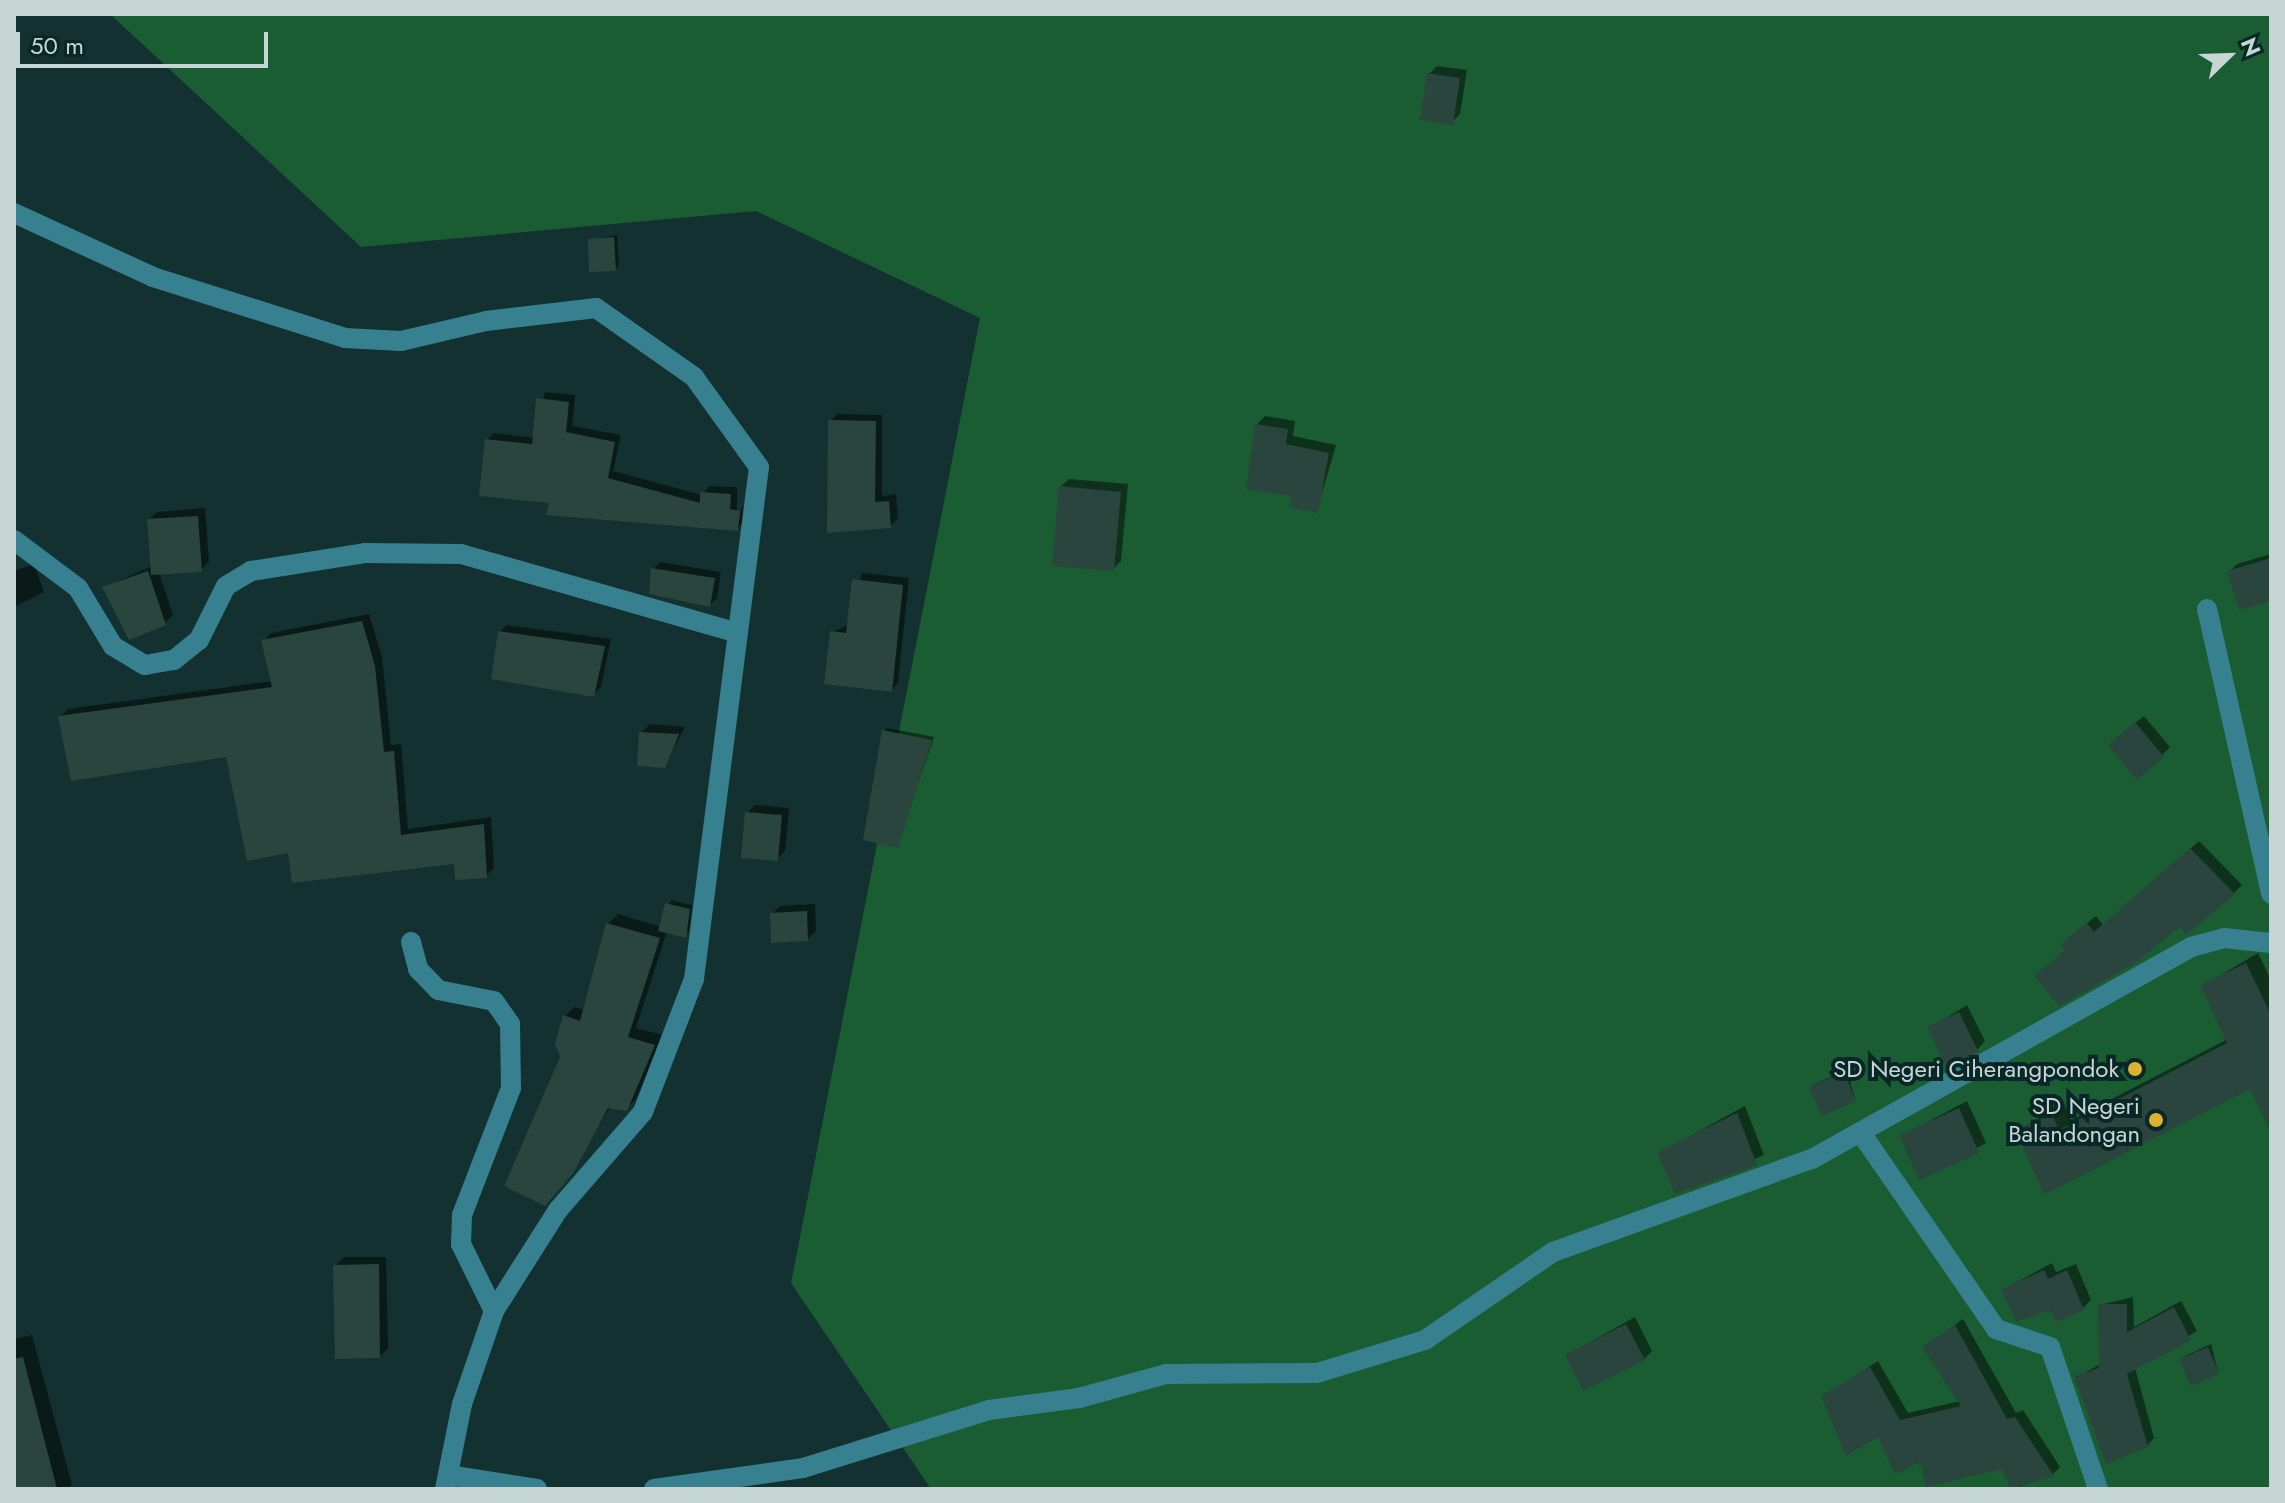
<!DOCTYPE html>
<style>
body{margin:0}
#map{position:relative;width:2285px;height:1503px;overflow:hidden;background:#133130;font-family:Jost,sans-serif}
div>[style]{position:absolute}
.green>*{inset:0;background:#1a5d33}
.shadow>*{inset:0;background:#0007}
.building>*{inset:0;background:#2a453d}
.minor>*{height:20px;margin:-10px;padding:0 10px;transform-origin:10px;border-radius:10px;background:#378090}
.dots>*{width:22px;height:22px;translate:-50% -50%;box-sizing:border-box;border:4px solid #082726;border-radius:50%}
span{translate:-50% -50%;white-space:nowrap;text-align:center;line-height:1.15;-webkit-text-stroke:8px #082726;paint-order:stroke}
.poi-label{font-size:24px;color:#c6d6d5}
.right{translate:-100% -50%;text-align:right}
.frame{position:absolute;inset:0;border:16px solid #c6d6d5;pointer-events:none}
.north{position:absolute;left:2189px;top:16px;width:80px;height:80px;-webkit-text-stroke:6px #082726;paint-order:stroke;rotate:67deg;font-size:22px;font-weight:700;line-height:32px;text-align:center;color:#c6d6d5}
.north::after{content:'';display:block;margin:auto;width:28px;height:36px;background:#c6d6d5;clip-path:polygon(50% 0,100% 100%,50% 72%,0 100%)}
.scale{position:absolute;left:16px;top:32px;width:252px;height:36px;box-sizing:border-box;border:4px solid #c6d6d5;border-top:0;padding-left:10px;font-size:24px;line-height:28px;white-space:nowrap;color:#c6d6d5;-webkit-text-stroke:6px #082726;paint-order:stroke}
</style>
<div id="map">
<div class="green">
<i style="clip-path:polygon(110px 14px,2271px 14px,2271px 1489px,931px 1489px,791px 1283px,980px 318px,756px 211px,361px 247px)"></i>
</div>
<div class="shadow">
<i style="clip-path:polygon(1437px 66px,1467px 70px,1460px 114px,1452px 122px,1429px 74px)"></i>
<i style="clip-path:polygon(617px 235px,619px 265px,616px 269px,590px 240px)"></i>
<i style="clip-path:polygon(545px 392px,575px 395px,572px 426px,621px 435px,613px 471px,702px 495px,709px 486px,737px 487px,737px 524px,743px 504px,744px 522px,737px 529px,551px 502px,487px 440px,494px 433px,535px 438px)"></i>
<i style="clip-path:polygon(838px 414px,882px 415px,882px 496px,896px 494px,898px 518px,890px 526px,829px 531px,830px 421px)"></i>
<i style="clip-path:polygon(1265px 416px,1295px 421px,1293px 436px,1336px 445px,1317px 510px,1294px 494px,1256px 425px)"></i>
<i style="clip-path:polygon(1069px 479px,1128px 484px,1121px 561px,1113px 569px,1060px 487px)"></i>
<i style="clip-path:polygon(205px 508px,209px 562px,201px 570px,159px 573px,173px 615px,165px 623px,105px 587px,152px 566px,149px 520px,157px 512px)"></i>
<i style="clip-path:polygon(2271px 554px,2271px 599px,2229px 572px,2237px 564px)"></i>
<i style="clip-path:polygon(660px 562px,721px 572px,717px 598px,710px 605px,653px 569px)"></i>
<i style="clip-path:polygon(34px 564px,44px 592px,14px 607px,14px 571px)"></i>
<i style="clip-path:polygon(862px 573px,909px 578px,898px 683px,891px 690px,832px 632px,849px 625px)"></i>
<i style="clip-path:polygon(369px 614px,382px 657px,391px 745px,401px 744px,408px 829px,491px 817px,494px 868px,486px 876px,456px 861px,289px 850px,228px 755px,60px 717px,68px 709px,272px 681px,264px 641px,271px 633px)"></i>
<i style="clip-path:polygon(507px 625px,611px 639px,601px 687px,594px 694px,500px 632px)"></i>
<i style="clip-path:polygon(2144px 716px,2170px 747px,2162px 755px,2118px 737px)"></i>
<i style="clip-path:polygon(650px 724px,685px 727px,664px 766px,641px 733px)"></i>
<i style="clip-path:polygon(887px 728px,934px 737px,897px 846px,884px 731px)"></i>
<i style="clip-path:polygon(755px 805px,789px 808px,785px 851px,777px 859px,747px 813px)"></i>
<i style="clip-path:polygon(2199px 841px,2242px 885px,2234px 893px,2186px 932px,2180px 925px,2067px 949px,2071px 936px,2096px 916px,2103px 925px)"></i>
<i style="clip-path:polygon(671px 900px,692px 905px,689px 932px,667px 931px,636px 1028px,663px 1035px,636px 1099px,626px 1109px,611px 1106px,554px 1194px,565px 1016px,574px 1007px,585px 1010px,608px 924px,618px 914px,661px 927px)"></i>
<i style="clip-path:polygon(815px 904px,816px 931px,808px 939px,772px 914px,780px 906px)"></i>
<i style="clip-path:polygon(2258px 953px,2271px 980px,2271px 1106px,2251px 1087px,2045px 1192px,2018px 1130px,2064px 1104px,2071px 1120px,2228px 1039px,2202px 986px)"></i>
<i style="clip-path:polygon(1967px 1005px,1985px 1041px,1977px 1050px,1930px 1028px)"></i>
<i style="clip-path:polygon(1847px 1070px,1855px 1099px,1811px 1087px,1815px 1084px)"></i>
<i style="clip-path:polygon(1967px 1101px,1986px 1143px,1920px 1177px,1901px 1136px)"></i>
<i style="clip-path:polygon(1745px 1106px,1764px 1155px,1676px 1192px,1659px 1153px)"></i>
<i style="clip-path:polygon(344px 1257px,386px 1257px,388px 1348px,380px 1356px,335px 1266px)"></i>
<i style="clip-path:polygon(2052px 1263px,2056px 1272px,2076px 1264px,2091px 1300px,2083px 1308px,2004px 1289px)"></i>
<i style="clip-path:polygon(2133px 1297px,2134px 1327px,2181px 1301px,2197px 1331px,2135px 1368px,2154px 1438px,2147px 1446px,2076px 1377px,2101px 1364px,2100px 1305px)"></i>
<i style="clip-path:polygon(1635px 1317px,1652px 1351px,1644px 1359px,1567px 1355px)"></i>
<i style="clip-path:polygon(1963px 1319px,2016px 1413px,2023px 1410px,2060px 1467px,2053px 1474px,2013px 1489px,2003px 1466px,1922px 1460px,1823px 1397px,1878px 1361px,1908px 1413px,1960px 1401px,1924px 1347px)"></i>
<i style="clip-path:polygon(32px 1335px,72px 1485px,68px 1489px,14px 1489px,14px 1339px)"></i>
<i style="clip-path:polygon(2211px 1344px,2218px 1372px,2182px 1360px,2185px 1356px)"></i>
</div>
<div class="building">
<i style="clip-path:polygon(1427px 73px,1460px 78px,1453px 125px,1420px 120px)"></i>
<i style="clip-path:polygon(614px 237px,616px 271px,589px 272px,588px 239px)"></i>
<i style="clip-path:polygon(536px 398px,569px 402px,566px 432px,615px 442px,608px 478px,700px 503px,700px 492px,731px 494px,730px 509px,740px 511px,738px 531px,546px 515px,549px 503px,479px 496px,485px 439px,532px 444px)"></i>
<i style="clip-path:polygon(828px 420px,876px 421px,875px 502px,889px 501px,891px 528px,827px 533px)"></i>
<i style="clip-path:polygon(1255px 424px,1288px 429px,1286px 444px,1329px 453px,1318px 513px,1289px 507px,1292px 496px,1246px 489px)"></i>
<i style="clip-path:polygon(1059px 486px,1121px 492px,1114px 571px,1052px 566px)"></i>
<i style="clip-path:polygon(198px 516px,202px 572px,151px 575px,147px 519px)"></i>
<i style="clip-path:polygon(2271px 558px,2271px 601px,2239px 610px,2227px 571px)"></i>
<i style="clip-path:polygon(651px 568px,715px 578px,710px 607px,649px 594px)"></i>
<i style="clip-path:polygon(148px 571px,166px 625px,129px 640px,102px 587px)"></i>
<i style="clip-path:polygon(852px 579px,903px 585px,892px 692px,824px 684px,830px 631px,846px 633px)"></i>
<i style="clip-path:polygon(362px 621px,375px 666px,384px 752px,394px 751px,401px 835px,484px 824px,487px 878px,455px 880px,454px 864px,292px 883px,288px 853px,247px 861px,226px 757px,71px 781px,58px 716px,272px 687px,261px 640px)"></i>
<i style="clip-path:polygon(498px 631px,605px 646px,594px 697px,491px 679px)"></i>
<i style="clip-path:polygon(2135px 722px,2164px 757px,2137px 780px,2108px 745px)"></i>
<i style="clip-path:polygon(882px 730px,932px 740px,898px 848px,863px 840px)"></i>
<i style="clip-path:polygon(639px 732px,679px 734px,665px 768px,637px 766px)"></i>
<i style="clip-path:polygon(745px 812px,782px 815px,778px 861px,741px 858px)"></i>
<i style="clip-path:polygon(2190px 848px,2235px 894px,2186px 935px,2180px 927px,2132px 965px,2059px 1006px,2034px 976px,2065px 950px,2061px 944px,2087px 923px,2094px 932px)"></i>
<i style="clip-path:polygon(665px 903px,690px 909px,686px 938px,658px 931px)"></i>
<i style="clip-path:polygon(807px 911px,808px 941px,771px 943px,770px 913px)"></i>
<i style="clip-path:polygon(606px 923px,660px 938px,628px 1037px,655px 1045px,627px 1111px,608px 1108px,574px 1172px,545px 1206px,504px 1186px,560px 1057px,555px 1044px,563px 1015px,580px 1021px)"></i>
<i style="clip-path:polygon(2246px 963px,2271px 1015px,2271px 1133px,2250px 1089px,2044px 1195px,2016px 1130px,2052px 1114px,2059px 1130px,2227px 1043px,2200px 985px)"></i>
<i style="clip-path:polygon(1959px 1012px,1978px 1051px,1947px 1068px,1927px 1027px)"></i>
<i style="clip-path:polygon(1844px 1072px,1856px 1101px,1822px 1116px,1809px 1087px)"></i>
<i style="clip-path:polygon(1959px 1108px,1979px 1153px,1919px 1180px,1899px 1135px)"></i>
<i style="clip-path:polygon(1737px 1113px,1757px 1165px,1675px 1194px,1657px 1152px)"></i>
<i style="clip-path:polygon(379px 1264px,380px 1358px,335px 1359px,333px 1265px)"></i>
<i style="clip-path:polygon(2044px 1270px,2048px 1279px,2067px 1270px,2084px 1310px,2056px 1322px,2050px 1310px,2016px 1322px,2001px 1289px)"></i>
<i style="clip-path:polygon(2098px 1304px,2127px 1304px,2127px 1332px,2174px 1307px,2191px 1340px,2127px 1374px,2148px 1447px,2106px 1464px,2074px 1376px,2099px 1368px)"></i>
<i style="clip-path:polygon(1626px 1324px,1645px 1360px,1583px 1391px,1565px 1355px)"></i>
<i style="clip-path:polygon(1955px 1325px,2007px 1419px,2015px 1417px,2054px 1476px,2010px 1489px,2002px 1469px,1926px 1487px,1920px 1462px,1895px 1474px,1878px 1437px,1846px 1456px,1821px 1396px,1870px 1367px,1900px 1420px,1961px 1406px,1922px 1347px)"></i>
<i style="clip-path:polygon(2208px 1347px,2219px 1374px,2191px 1386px,2179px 1359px)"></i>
<i style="clip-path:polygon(23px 1357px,57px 1489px,14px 1489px,14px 1359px)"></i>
</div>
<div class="minor">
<i style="left:14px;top:213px;width:153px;rotate:24.7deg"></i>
<i style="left:153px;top:277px;width:201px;rotate:17.6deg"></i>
<i style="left:345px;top:338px;width:56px;rotate:3.1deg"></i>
<i style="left:401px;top:341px;width:87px;rotate:-13.2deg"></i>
<i style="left:486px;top:321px;width:111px;rotate:-6.7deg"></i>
<i style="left:596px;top:308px;width:120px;rotate:35.1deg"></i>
<i style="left:694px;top:377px;width:111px;rotate:54.2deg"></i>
<i style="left:759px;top:467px;width:516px;rotate:97.24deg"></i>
<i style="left:694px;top:979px;width:142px;rotate:111deg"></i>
<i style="left:643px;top:1112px;width:130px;rotate:130.9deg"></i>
<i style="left:558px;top:1210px;width:120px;rotate:122.4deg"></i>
<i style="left:494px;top:1311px;width:98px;rotate:109deg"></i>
<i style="left:462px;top:1404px;width:87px;rotate:101.3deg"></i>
<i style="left:14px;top:540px;width:80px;rotate:36.9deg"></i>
<i style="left:78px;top:588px;width:68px;rotate:58.9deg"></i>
<i style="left:113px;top:646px;width:37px;rotate:31deg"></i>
<i style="left:145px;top:665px;width:29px;rotate:-10deg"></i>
<i style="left:174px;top:660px;width:32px;rotate:-39deg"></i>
<i style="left:199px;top:640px;width:60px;rotate:-63.4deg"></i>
<i style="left:226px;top:586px;width:29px;rotate:-31deg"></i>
<i style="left:251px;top:571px;width:115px;rotate:-9deg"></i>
<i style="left:365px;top:553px;width:96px;rotate:0.6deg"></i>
<i style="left:461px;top:554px;width:285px;rotate:15.9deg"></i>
<i style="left:2207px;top:609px;width:292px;rotate:77.3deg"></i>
<i style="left:411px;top:942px;width:28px;rotate:75deg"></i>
<i style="left:418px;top:969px;width:29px;rotate:46deg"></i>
<i style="left:438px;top:990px;width:57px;rotate:11.1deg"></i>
<i style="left:494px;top:1001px;width:28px;rotate:55deg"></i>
<i style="left:510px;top:1024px;width:64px;rotate:89.1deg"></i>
<i style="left:511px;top:1088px;width:136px;rotate:111.1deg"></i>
<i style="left:462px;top:1215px;width:29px;rotate:92deg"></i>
<i style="left:461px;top:1244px;width:75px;rotate:63.8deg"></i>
<i style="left:1861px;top:1133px;width:238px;rotate:55.4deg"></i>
<i style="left:1996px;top:1329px;width:57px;rotate:18.4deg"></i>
<i style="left:2050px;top:1347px;width:150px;rotate:71.3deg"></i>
<i style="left:448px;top:1475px;width:90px;rotate:8.9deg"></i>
<i style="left:654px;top:1489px;width:150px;rotate:-8deg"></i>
<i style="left:803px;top:1468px;width:195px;rotate:-17.3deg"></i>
<i style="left:989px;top:1410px;width:91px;rotate:-7.6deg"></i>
<i style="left:1079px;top:1398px;width:90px;rotate:-15.4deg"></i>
<i style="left:1166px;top:1374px;width:151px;rotate:-0.4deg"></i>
<i style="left:1317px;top:1373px;width:113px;rotate:-17deg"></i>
<i style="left:1425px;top:1340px;width:155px;rotate:-34.5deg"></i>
<i style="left:1553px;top:1252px;width:275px;rotate:-19.8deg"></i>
<i style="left:1812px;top:1159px;width:434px;rotate:-29.2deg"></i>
<i style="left:2191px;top:947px;width:34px;rotate:-15deg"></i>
<i style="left:2224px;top:938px;width:47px;rotate:6.1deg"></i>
</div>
<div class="dots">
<i style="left:2135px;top:1069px;background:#dbb233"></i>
<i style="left:2156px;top:1120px;background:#dbb233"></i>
</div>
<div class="poi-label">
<span class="right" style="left:2119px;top:1069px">SD Negeri Ciherangpondok</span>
<span class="right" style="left:2140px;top:1120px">SD Negeri<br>Balandongan</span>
</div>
<div class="frame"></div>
<div class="north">N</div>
<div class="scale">50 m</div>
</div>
